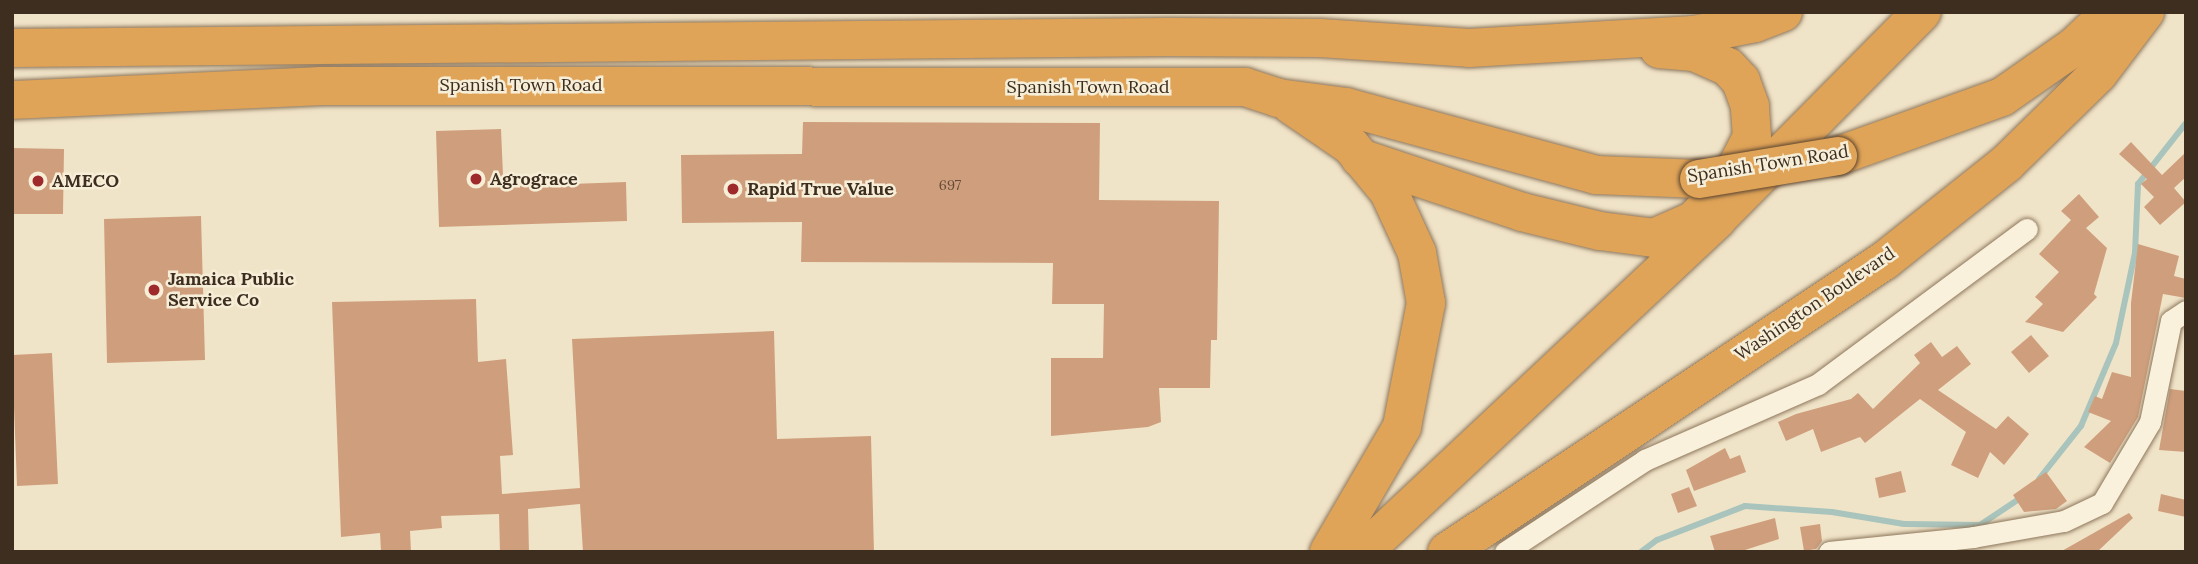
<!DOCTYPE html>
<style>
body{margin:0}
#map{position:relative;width:2198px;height:564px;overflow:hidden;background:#f0e4c8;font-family:Lora,serif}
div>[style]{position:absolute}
.stream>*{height:6px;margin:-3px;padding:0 3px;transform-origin:3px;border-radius:3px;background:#a9c4bc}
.building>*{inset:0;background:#cf9f7d}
.roads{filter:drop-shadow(0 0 2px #8d765c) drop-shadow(0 0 2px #8d765c)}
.street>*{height:21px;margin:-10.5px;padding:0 10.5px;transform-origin:10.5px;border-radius:10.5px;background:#faf1dc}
.highway>*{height:38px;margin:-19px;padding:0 19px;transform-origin:19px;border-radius:19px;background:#e0a458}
.bridges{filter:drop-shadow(0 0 2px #5b4430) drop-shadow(0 0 2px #5b4430)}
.highway-bridge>*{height:38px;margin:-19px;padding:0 19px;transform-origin:19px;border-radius:19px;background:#e0a458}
.dots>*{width:19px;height:19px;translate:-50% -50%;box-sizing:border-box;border:4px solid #f7eed8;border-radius:50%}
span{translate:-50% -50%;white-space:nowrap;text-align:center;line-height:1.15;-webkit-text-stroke:5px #f7eed8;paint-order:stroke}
.number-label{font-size:14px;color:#624a37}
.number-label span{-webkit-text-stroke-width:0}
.street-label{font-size:18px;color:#3d2e20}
.poi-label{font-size:18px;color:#3d2e20;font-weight:700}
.left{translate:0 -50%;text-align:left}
.frame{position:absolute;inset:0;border:14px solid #3d2e20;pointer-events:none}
</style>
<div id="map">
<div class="stream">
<i style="left:2039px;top:479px;width:68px;rotate:-51.6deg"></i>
<i style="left:2081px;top:426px;width:90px;rotate:-67.1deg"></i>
<i style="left:2116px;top:343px;width:92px;rotate:-78.1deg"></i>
<i style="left:2135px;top:253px;width:69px;rotate:-87.5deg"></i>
<i style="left:2138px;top:184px;width:78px;rotate:-51.8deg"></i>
<i style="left:1641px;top:552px;width:20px;rotate:-37deg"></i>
<i style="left:1657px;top:540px;width:94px;rotate:-21.1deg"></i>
<i style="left:1745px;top:506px;width:87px;rotate:3.9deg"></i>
<i style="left:1832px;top:512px;width:73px;rotate:9.5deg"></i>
<i style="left:1904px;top:524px;width:76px;rotate:0.8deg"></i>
<i style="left:1980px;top:525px;width:50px;rotate:-33.7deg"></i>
</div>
<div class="building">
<i style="clip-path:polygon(803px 122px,1100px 123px,1099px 200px,1219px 201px,1217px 340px,1211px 340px,1210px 388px,1159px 388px,1161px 422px,1148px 427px,1051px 436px,1051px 358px,1103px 358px,1104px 304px,1052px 304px,1053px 263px,801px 262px,802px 222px,682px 223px,681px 155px,802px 154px)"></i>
<i style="clip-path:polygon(501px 129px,503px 175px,515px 175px,515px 186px,626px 182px,627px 221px,439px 227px,436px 131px)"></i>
<i style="clip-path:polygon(2131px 142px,2162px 175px,2186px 152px,2186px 177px,2174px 188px,2186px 202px,2160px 225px,2144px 207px,2154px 197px,2141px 184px,2147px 179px,2119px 154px)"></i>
<i style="clip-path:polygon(12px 148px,64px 149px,63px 214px,12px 214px)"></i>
<i style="clip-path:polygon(2079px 194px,2099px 217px,2086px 228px,2107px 248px,2094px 294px,2097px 297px,2063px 332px,2025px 322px,2043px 304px,2035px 297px,2059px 272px,2039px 254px,2071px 220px,2061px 211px)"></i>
<i style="clip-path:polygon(201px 216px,205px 360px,107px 363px,104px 219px)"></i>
<i style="clip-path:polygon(2138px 244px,2179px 256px,2174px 276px,2186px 279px,2186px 298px,2163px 294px,2138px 417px,2110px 463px,2084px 447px,2111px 421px,2088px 412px,2095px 396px,2102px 399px,2112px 372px,2131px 377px,2131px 303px)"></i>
<i style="clip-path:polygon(476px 299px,478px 362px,506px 359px,513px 455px,500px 456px,502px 494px,580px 488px,572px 339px,774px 331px,777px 439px,871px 436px,874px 552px,583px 552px,580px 504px,528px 509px,529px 552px,500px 552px,499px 514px,441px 516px,442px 528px,410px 531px,411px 552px,381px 552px,380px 533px,341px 537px,332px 302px)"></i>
<i style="clip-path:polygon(2031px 335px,2049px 356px,2029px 373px,2011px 352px)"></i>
<i style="clip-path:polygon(1931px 342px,1942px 357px,1957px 346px,1971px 364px,1938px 390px,1996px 429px,2008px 416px,2029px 434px,2004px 465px,1990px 452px,1978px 478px,1951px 465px,1966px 432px,1920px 399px,1865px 443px,1860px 437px,1821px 452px,1813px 429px,1786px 441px,1778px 422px,1796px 414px,1851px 399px,1858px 393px,1873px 409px,1920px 363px,1914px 355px)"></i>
<i style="clip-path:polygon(52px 353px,58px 484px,17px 486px,12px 355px)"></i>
<i style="clip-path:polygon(2170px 389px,2186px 391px,2186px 452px,2159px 450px)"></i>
<i style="clip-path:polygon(1725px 448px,1730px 459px,1740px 455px,1746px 472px,1694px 491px,1686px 470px)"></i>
<i style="clip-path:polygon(1901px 471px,1906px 492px,1879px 498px,1875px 478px)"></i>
<i style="clip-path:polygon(2046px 472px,2067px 501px,2056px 509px,2024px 512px,2013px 495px)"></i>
<i style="clip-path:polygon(1689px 487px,1697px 506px,1678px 513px,1671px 494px)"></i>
<i style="clip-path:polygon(2161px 494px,2186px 500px,2186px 517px,2158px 511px)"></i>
<i style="clip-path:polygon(2129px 513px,2133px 518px,2097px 552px,2060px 552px)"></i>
<i style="clip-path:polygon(1775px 518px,1779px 539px,1739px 552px,1715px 552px,1710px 536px)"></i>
<i style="clip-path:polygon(1820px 524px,1822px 541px,1816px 549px,1804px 551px,1800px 527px)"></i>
</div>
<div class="roads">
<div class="street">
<i style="left:1505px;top:552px;width:168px;rotate:-33.3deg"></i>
<i style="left:1645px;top:460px;width:189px;rotate:-23.7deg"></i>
<i style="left:1818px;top:384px;width:260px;rotate:-36.6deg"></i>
<i style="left:1829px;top:552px;width:145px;rotate:-5.9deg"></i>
<i style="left:1973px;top:537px;width:92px;rotate:-10deg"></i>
<i style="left:2064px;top:521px;width:42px;rotate:-25.3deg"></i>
<i style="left:2102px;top:503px;width:94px;rotate:-59.3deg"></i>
<i style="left:2150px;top:422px;width:103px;rotate:-78.3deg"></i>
<i style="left:2171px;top:321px;width:18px;rotate:-34deg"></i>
</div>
<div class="highway">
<i style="left:12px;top:48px;width:1158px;rotate:-0.54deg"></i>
<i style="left:1170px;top:37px;width:150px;rotate:0.4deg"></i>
<i style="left:1320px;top:38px;width:149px;rotate:3.8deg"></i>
<i style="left:1469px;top:48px;width:225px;rotate:-3.3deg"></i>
<i style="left:1694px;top:35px;width:62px;rotate:-11.1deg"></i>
<i style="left:1755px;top:23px;width:30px;rotate:-21deg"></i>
<i style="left:12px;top:100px;width:308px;rotate:-2.6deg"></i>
<i style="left:320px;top:86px;width:925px;rotate:0.06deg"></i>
<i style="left:1245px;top:87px;width:35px;rotate:18deg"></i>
<i style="left:1278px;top:98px;width:69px;rotate:7.5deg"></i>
<i style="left:1346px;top:107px;width:259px;rotate:15.2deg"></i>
<i style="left:1596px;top:175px;width:103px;rotate:2.2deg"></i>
<i style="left:1290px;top:104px;width:74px;rotate:34.5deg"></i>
<i style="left:1351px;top:146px;width:60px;rotate:50.4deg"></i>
<i style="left:1389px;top:192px;width:67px;rotate:65.3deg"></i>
<i style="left:1417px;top:253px;width:51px;rotate:79.8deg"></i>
<i style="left:1426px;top:303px;width:126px;rotate:101deg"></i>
<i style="left:1402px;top:427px;width:145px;rotate:120.3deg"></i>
<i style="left:1838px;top:156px;width:174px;rotate:-19.8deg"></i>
<i style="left:2002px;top:97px;width:89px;rotate:-34.9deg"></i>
<i style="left:2075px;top:46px;width:50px;rotate:-43.4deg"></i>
<i style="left:1360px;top:158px;width:171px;rotate:18.4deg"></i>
<i style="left:1522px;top:212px;width:80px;rotate:13.7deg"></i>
<i style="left:1600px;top:231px;width:54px;rotate:7.4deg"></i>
<i style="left:1654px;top:238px;width:43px;rotate:-23.6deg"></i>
<i style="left:1693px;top:221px;width:47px;rotate:-45deg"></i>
<i style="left:1726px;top:188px;width:57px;rotate:-63deg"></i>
<i style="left:1752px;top:137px;width:31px;rotate:-94deg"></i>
<i style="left:1750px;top:106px;width:27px;rotate:-110deg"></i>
<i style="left:1741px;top:81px;width:19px;rotate:-133deg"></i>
<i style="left:1728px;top:67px;width:37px;rotate:-156deg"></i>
<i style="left:1694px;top:52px;width:35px;rotate:-175deg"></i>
<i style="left:1363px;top:552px;width:486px;rotate:-43.2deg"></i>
<i style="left:1717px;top:219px;width:291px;rotate:-45.3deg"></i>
<i style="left:1447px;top:552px;width:525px;rotate:-33.66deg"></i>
<i style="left:1884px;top:261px;width:157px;rotate:-38.5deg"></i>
<i style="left:2007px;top:163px;width:127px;rotate:-44.4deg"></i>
<i style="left:2098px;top:74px;width:78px;rotate:-52.8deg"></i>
</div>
</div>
<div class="bridges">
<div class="highway-bridge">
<i style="left:1699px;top:179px;width:141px;rotate:-9.4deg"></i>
</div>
</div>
<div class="dots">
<i style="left:476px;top:179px;background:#9e2a2b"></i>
<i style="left:38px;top:181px;background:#9e2a2b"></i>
<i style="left:733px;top:189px;background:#9e2a2b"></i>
<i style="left:154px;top:290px;background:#9e2a2b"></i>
</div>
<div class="number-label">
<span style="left:950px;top:185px">697</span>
</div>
<div class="street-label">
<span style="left:521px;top:85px">Spanish Town Road</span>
<span style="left:1088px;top:87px">Spanish Town Road</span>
<span style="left:1768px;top:164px;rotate:-9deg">Spanish Town Road</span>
<span style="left:1815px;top:304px;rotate:-34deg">Washington Boulevard</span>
</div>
<div class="poi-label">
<span class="left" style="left:490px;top:179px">Agrograce</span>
<span class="left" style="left:52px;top:181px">AMECO</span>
<span class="left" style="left:747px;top:189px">Rapid True Value</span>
<span class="left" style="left:168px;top:290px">Jamaica Public<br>Service Co</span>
</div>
<div class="frame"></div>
</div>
